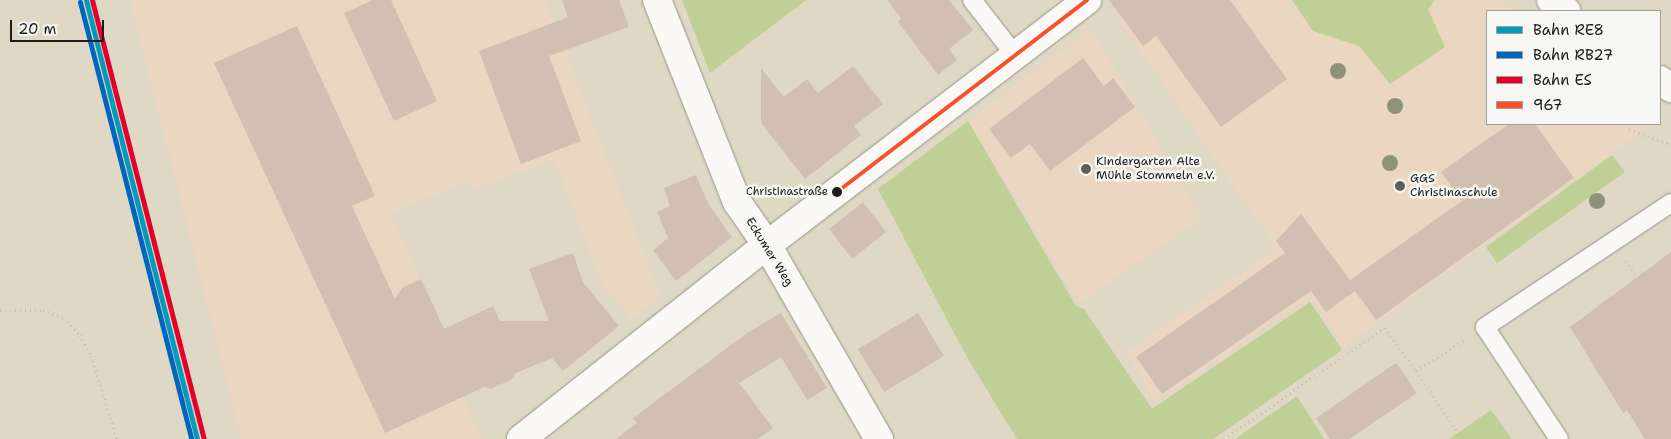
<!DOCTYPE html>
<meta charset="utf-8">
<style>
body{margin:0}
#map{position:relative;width:1671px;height:439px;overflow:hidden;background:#ded8c4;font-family:"Shantell Sans",sans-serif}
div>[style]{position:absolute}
.built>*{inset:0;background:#ead6c1}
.green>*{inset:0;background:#bfcf96}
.building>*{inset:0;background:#d1c0b1}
.path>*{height:3px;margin-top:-1.5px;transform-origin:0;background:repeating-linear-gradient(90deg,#c4c2bd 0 1px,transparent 0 5px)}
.roads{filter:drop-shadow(0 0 1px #989489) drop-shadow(0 0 1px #989489)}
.service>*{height:18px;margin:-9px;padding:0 9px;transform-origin:9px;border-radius:9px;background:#faf9f6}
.minor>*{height:28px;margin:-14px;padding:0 14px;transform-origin:14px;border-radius:14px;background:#faf9f6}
.tertiary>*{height:28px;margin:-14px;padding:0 14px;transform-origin:14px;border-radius:14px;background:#faf9f6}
.bus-1>*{height:4px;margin:-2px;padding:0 2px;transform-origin:2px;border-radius:2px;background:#f8502d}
.rail-1>*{height:5px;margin:-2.5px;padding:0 2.5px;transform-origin:2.5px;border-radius:2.5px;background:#039bbc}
.rail-2>*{height:5px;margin:-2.5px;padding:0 2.5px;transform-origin:2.5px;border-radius:2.5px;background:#0065bd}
.rail-3>*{height:5px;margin:-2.5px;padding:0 2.5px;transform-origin:2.5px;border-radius:2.5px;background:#e4002b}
.trees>*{width:16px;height:16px;margin:-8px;border-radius:50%;background:#8e9278}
.dots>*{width:14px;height:14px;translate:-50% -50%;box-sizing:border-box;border:2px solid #f6f6f2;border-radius:50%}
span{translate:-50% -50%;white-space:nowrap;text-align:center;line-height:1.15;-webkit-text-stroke:5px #f6f6f2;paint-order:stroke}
.bus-label{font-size:11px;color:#1c1c1c}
.right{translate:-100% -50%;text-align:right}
.poi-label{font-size:12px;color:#1c1c1c}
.left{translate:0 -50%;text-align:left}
.street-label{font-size:12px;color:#1c1c1c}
.legend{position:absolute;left:1486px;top:10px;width:175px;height:115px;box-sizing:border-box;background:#f6f6f2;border:1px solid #9f9f9c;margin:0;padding:6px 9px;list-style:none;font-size:15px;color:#1c1c1c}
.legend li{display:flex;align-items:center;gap:10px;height:25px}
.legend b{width:25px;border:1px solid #9f9f9c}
.scale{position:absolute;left:10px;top:20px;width:94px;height:22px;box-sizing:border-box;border:2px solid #1c1c1c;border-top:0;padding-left:6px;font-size:15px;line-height:18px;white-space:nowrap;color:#1c1c1c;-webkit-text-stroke:4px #f6f6f2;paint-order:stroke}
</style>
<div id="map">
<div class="built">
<i style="clip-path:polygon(130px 0,545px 0,661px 297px,631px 319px,603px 287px,554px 160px,472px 190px,468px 181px,391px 214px,433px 304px,423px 312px,483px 439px,241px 439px)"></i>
<i style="clip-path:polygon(1116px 0,1499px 0,1515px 11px,1487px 11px,1487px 124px,1652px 124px,1344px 347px,1311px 297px,1155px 403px,1127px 352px,1276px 248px,1109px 5px)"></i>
<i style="clip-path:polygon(1091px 28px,1202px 218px,1079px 303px,968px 121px)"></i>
</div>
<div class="green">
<i style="clip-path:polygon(682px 0,806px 0,710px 73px)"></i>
<i style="clip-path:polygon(1292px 0,1435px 0,1428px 9px,1445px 47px,1390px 84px,1359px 46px,1313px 31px)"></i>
<i style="clip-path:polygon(968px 121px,1076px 306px,1084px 309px,1152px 409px,1310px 302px,1342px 350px,1213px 439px,1017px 439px,968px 359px,878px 189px)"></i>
<i style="clip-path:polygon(1612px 155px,1625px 172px,1497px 263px,1486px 247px)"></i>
<i style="clip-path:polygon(1297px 396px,1324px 439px,1235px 439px)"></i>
<i style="clip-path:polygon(1491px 410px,1512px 439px,1449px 439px)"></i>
</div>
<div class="building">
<i style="clip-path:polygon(373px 0,391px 0,437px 101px,394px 121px,344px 13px)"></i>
<i style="clip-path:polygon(562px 0,619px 0,629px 27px,549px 56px,581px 141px,521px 164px,479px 51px,568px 17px)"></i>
<i style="clip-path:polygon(887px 0,949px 0,973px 30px,949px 49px,957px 60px,938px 75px,898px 22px,901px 18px)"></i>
<i style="clip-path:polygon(1109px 0,1230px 0,1287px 79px,1221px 127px,1156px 36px,1143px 46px)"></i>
<i style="clip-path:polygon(297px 26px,375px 196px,352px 206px,395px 299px,402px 288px,421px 279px,444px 329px,493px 306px,500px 321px,549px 321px,529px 269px,573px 253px,583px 282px,619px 326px,563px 371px,552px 358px,516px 373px,512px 379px,491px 389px,484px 387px,385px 433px,214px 63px)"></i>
<i style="clip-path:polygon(1083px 58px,1104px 86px,1113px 78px,1135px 107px,1050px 171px,1030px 144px,1011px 158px,989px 129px)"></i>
<i style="clip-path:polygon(853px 66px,883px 104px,854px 126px,861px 135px,805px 179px,761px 123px,761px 68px,784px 97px,807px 79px,818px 93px)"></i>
<i style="clip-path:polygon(1509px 124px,1535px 124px,1574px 178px,1376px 320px,1355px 291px,1326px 312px,1311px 291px,1162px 394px,1136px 357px,1285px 253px,1276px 241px,1301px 214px,1350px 280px,1462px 201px,1441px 172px)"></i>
<i style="clip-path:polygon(696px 175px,709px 205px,732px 237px,676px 281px,653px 250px,668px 238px,657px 212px,670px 206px,664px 188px)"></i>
<i style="clip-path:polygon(863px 202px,886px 232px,852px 259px,829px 229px)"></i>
<i style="clip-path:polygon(1671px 252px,1671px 439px,1645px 439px,1627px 410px,1623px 413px,1570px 327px)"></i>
<i style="clip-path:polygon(781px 313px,827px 388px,807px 400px,781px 357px,739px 383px,773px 428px,758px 439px,616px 439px,637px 423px,633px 418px,747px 333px)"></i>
<i style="clip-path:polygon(918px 313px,944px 356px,884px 392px,858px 349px)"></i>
<i style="clip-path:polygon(1396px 363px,1417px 393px,1349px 439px,1330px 439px,1316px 418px)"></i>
</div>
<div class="path">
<i style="left:1629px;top:129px;width:45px;rotate:20.9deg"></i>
<i style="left:1626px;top:261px;width:79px;rotate:55.3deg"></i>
<i style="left:0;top:310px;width:43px"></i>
<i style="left:43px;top:310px;width:22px;rotate:21deg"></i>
<i style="left:64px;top:318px;width:23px;rotate:47deg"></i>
<i style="left:80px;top:335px;width:24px;rotate:62deg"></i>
<i style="left:91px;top:356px;width:87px;rotate:72.6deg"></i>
<i style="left:1416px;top:371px;width:78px;rotate:55.9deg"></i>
<i style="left:1669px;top:376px;width:2px;rotate:-27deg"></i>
<i style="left:1224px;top:439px;width:195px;rotate:-34.8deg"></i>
<i style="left:1384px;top:328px;width:54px;rotate:53.3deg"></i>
<i style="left:1416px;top:371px;width:58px;rotate:-32.3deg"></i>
</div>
<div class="roads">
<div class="service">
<i style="left:972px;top:0;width:70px;rotate:52deg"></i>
<i style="left:1559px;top:439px;width:134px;rotate:-123.5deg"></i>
<i style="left:1485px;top:327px;width:224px;rotate:-33.7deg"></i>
</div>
<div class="minor">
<i style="left:657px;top:0;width:217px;rotate:68.4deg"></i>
<i style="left:737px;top:202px;width:52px;rotate:55.1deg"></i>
<i style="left:767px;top:245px;width:224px;rotate:60deg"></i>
<i style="left:521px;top:439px;width:313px;rotate:-38.3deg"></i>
<i style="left:767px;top:245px;width:403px;rotate:-37.4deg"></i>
</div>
<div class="tertiary">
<i style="left:1551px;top:0;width:19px;rotate:36deg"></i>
<i style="left:1660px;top:80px;width:14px;rotate:36deg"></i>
</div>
</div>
<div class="bus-1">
<i style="left:837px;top:192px;width:315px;rotate:-37.5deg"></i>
</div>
<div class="rail-1">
<i style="left:86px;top:0;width:453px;rotate:75.8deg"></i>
</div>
<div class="rail-2">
<i style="left:80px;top:2px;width:451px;rotate:75.7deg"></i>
</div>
<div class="rail-3">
<i style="left:92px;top:0;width:451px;rotate:75.7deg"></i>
</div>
<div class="trees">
<i style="left:1338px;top:71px"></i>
<i style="left:1395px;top:106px"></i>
<i style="left:1390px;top:163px"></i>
<i style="left:1597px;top:201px"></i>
</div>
<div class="dots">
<i style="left:1086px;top:169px;background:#605e57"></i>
<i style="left:1400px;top:186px;background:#605e57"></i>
<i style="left:837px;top:192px;background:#1c1c1c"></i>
</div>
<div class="bus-label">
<span class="right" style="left:828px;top:192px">Christinastraße</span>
</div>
<div class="poi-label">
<span class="left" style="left:1096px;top:169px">Kindergarten Alte<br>Mühle Stommeln e.V.</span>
<span class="left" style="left:1410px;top:186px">GGS<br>Christinaschule</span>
</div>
<div class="street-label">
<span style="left:769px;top:252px;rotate:58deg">Eckumer Weg</span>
</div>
<ul class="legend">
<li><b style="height:6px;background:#039bbc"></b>Bahn RE8</li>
<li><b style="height:6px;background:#0065bd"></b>Bahn RB27</li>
<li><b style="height:6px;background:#e4002b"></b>Bahn ES</li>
<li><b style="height:6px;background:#f8502d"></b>967</li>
</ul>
<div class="scale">20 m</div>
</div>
